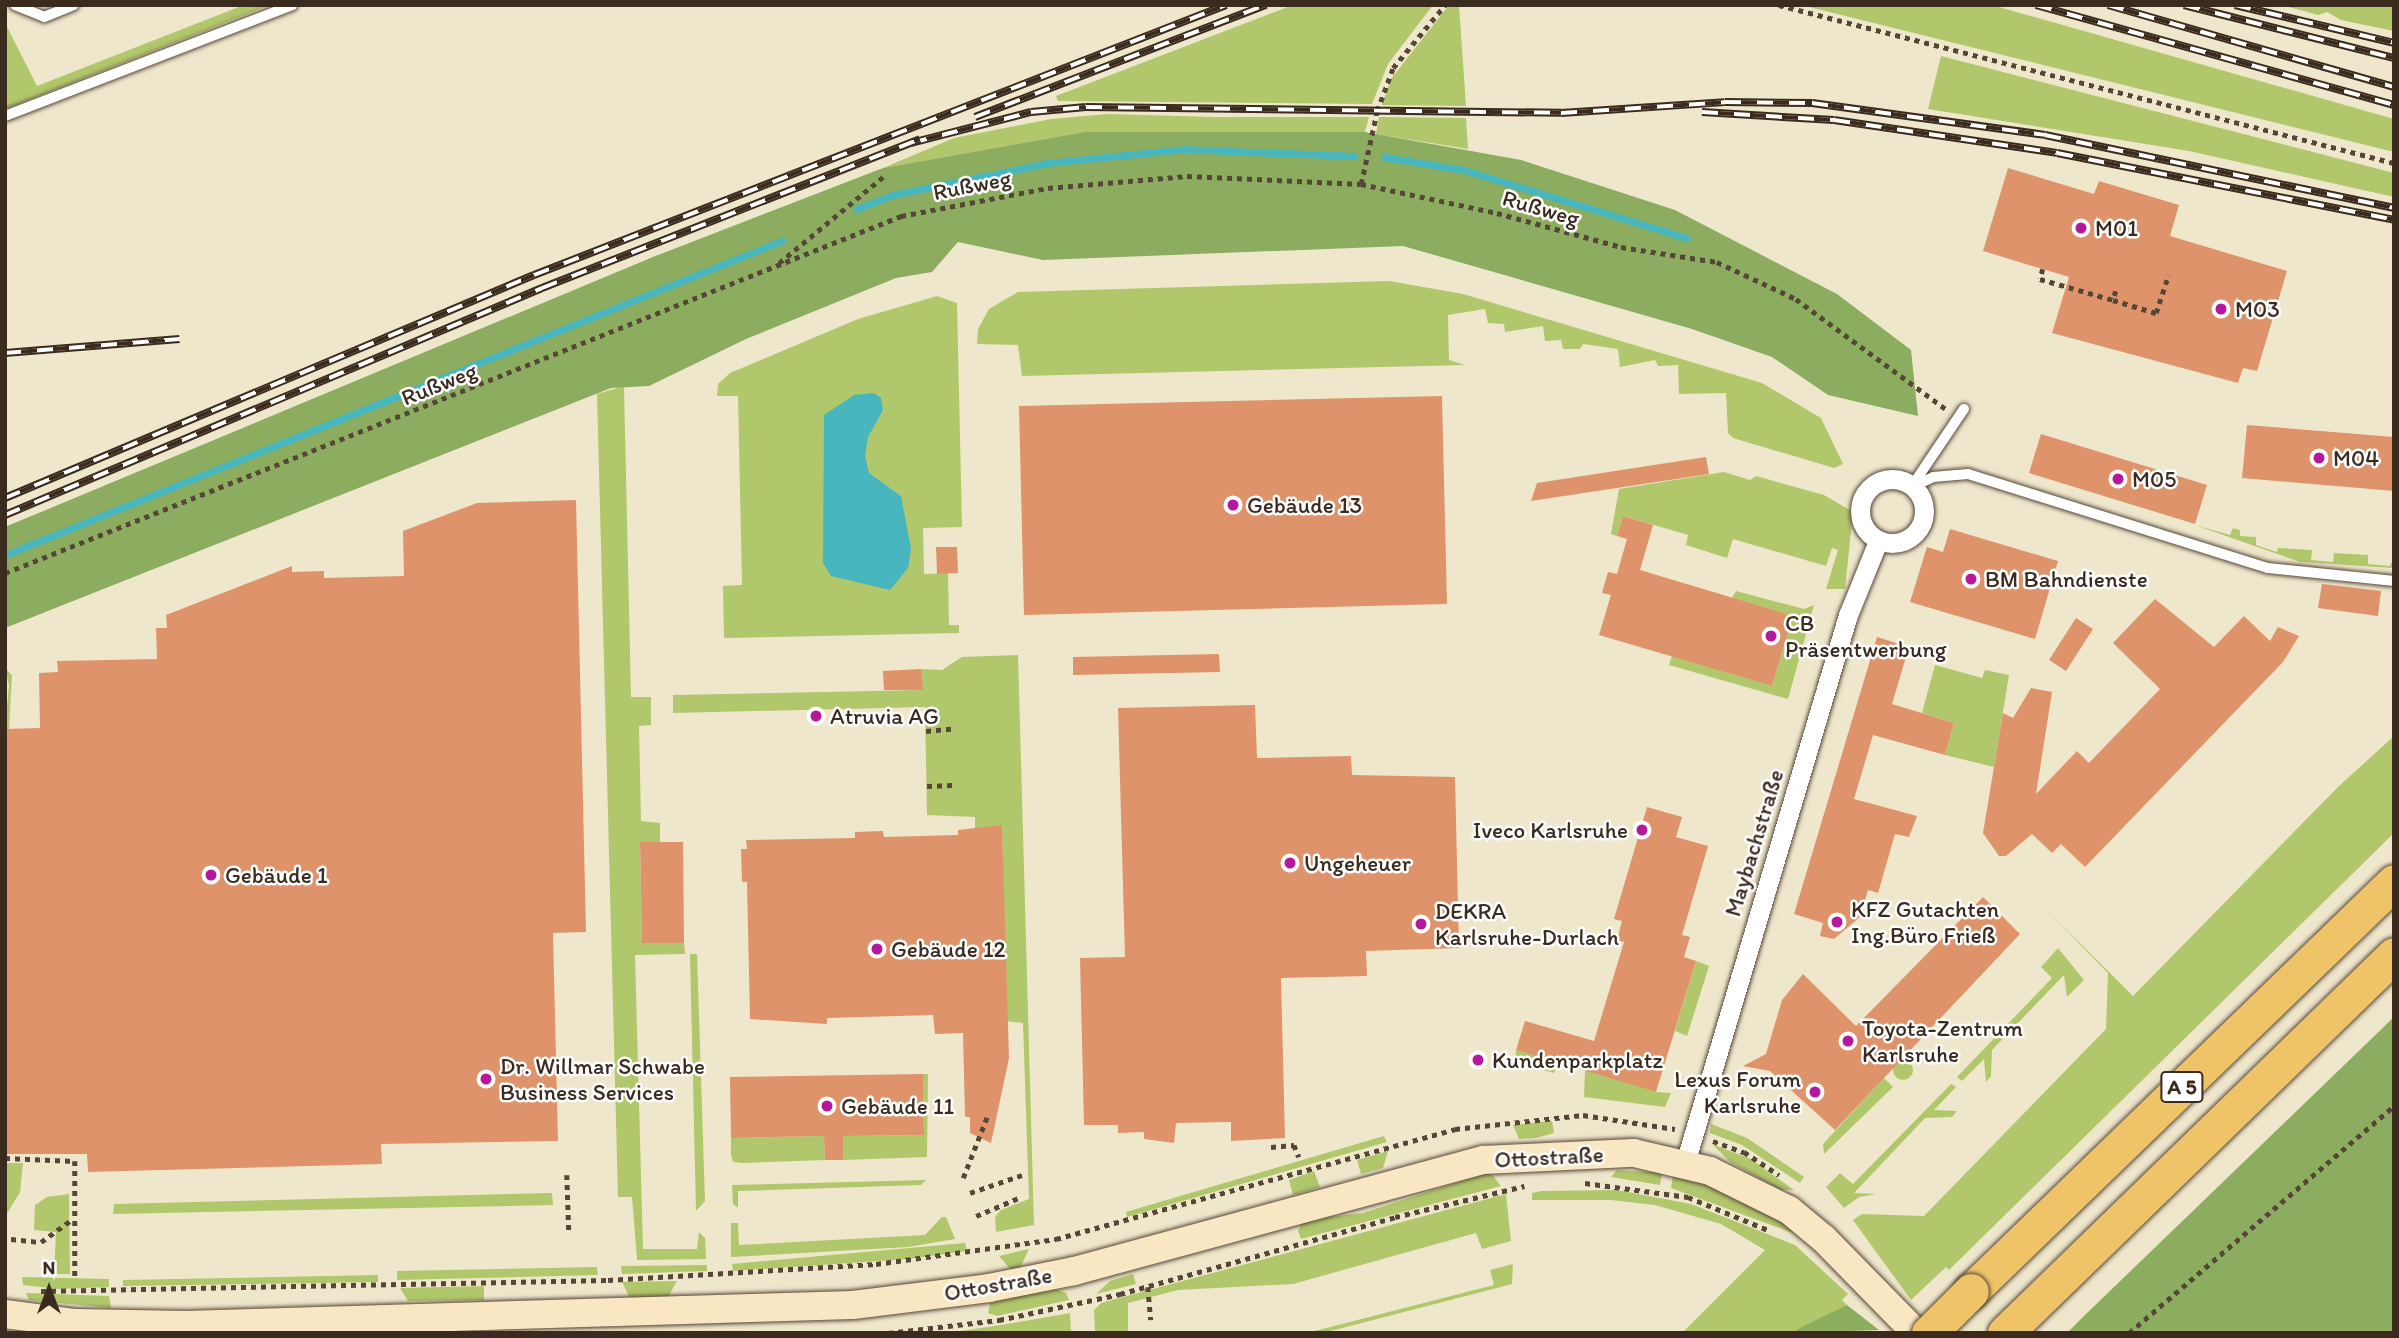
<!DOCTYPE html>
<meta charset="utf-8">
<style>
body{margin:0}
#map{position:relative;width:2399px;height:1338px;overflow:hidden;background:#efe7cc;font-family:Itim,sans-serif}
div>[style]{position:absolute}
.green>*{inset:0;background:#b1c76b}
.round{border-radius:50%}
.forest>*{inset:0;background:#8cac5f}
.water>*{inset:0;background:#47b6be}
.stream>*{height:7px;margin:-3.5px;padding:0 3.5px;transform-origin:3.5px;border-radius:3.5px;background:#47b6be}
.building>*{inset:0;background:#de936a}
.path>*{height:4.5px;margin-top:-2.25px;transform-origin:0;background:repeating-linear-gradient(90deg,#564638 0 5px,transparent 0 10px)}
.roads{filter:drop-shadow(0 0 2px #564638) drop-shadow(0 0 2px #564638)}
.service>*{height:10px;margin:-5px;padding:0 5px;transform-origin:5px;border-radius:5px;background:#fff}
.minor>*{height:19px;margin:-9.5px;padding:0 9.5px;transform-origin:9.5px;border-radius:9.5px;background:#fff}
.minor>.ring{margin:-9.5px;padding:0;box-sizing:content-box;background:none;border:19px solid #fff;border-radius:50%}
.secondary>*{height:28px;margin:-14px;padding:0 14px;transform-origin:14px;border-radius:14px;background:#f9e7c3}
.motorway>*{height:35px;margin:-17.5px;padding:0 17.5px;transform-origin:17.5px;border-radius:17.5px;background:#efc469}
.rail>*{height:8px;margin-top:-4px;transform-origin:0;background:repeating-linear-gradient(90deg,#fff 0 16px,#3b2a1e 0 32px);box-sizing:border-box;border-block:2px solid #3b2a1e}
.bridges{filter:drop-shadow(0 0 2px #564638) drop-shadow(0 0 2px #564638)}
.motorway-bridge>*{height:35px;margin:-17.5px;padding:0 17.5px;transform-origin:17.5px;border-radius:17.5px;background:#efc469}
.dots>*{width:19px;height:19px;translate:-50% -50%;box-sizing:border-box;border:4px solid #fff;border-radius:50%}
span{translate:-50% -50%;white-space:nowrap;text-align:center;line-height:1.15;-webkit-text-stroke:5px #fff;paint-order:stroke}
.shield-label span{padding:2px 5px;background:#fff;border:2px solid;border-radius:5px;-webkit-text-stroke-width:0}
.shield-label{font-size:21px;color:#3b2a1e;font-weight:700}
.street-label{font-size:23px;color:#3b2a1e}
.poi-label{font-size:23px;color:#3b2a1e}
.left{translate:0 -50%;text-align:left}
.right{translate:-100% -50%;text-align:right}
.frame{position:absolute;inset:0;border:7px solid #3b2a1e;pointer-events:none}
.north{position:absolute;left:14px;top:1254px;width:70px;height:70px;-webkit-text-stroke:5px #fff;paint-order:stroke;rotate:0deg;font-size:19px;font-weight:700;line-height:28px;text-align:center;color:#3b2a1e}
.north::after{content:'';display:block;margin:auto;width:24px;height:32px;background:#3b2a1e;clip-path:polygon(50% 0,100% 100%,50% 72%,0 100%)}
</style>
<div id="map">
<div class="green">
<i style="clip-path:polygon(244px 5px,270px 5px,5px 109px,5px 23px,37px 86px)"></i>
<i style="clip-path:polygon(1293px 5px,1433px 5px,1388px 64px,1372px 104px,1058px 101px,1056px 96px)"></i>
<i style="clip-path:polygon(1449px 5px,1459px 5px,1466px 106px,1382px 105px,1391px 79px)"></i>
<i style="clip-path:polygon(1801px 5px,1992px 5px,2394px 119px,2394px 152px)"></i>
<i style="clip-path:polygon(2281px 5px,2394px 5px,2394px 31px,2341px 20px,2327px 12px,2318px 15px)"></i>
<i style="clip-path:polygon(1941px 56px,2394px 173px,2394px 197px,2189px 151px,1928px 109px)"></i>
<i style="clip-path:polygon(1108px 114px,1214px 117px,1369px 117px,1365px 132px,1084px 132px,883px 168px,954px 138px,1051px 119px)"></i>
<i style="clip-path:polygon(1379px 117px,1466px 118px,1468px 149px,1376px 134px)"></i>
<i style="clip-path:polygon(1389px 281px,1463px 294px,1762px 383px,1821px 418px,1843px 464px,1834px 468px,1733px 438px,1728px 433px,1726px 393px,1679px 394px,1678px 365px,1658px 366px,1655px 360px,1620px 367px,1618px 349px,1583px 344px,1580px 349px,1563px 349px,1561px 340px,1545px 341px,1543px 326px,1505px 332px,1504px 324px,1488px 323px,1485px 309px,1448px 315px,1449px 360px,1465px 365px,1022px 376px,1018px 345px,977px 344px,978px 329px,989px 309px,1018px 292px)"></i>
<i style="clip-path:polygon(937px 296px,957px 303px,962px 527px,923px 528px,924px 574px,948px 573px,949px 625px,959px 625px,959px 633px,724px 638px,723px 586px,742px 585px,738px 396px,717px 396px,718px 384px,730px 373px,858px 319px)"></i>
<i style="clip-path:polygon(624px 386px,631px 697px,651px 697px,651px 725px,639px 726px,641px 821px,660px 823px,660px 842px,640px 843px,642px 943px,684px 943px,685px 954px,635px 955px,643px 1249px,697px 1249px,699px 1232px,705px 1238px,706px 1259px,637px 1260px,632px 1197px,618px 1197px,597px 394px)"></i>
<i style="clip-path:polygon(1724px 472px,1750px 480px,1756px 476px,1824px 495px,1853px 512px,1845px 589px,1826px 589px,1838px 550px,1832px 548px,1826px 566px,1733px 539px,1727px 558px,1686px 545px,1688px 535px,1623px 516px,1617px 536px,1611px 534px,1619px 489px)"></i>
<i style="clip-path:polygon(2195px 525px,2230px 535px,2233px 528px,2240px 530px,2240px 536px,2256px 537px,2256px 545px,2277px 552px,2278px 548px,2312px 550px,2311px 560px,2333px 562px,2334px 553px,2368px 555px,2368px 564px,2390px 566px,2394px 558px,2394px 568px,2300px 562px)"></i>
<i style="clip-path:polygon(1736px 591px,1804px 609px,1814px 605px,1788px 699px,1669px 665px,1672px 656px,1772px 686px,1793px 616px,1732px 598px)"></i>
<i style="clip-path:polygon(1018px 655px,1034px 1225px,996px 1232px,995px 1217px,1001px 1210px,1029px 1199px,1023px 1023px,1006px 1021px,1002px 825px,975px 834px,975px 817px,927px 815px,925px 707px,673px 713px,673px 695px,922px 690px,921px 669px,942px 670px,962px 657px)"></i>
<i style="clip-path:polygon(1935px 665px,1982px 678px,1985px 670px,2009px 675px,1994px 767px,1945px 755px,1954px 723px,1922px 713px)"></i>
<i style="clip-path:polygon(5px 668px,12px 675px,9px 729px,5px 729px,9px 685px)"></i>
<i style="clip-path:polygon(2394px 736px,2394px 833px,1949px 1270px,1946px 1267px,1911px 1300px,1853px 1220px,1862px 1214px,1924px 1216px,2106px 1029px,2108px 973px,2045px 908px,2133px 996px,2338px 787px)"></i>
<i style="clip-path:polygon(2058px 948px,2084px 980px,2067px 997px,2064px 975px,1992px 1050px,1991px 1076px,1986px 1082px,1984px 1059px,1962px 1081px,1957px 1077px,2052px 978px,2041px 967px)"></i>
<i style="clip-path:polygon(690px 954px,697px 954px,705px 1201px,696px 1211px)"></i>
<i style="clip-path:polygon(1696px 961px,1709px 966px,1687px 1036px,1675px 1031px)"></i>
<i style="clip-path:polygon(1516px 1050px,1558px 1062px,1554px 1073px,1515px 1062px)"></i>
<i class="round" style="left:1893px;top:1060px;width:20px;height:20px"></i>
<i style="clip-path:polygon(1585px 1070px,1656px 1092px,1671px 1093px,1665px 1107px,1584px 1097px)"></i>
<i style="clip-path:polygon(923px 1074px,928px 1074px,927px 1157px,843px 1160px,843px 1136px,924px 1135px)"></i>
<i style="clip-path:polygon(1884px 1078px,1893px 1087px,1824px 1154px,1823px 1144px)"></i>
<i style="clip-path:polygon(1951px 1084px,1956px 1087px,1934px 1110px,1957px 1111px,1952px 1117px,1925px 1118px,1854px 1193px,1876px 1194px,1859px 1197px,1844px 1208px,1826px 1187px,1840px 1173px,1853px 1184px)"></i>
<i style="clip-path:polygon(1552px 1121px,1554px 1133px,1536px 1138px,1519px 1139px,1513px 1125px)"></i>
<i style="clip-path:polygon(1711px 1124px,1747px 1138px,1804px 1177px,1800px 1183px,1742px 1145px,1710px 1133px)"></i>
<i style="clip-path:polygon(824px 1136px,825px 1160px,742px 1163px,733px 1162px,731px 1154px,731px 1138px)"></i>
<i style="clip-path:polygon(1384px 1136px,1387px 1142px,1127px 1217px,1126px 1212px,1153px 1204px)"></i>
<i style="clip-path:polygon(1712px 1144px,1751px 1159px,1794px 1190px,1781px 1190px,1730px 1162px)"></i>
<i style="clip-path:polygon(1388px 1151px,1383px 1168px,1361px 1174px,1357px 1160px)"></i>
<i style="clip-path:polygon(5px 1163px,23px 1163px,20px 1192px,5px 1217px)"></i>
<i style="clip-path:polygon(1617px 1170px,1662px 1173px,1660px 1185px,1611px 1177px)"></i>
<i style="clip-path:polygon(1314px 1171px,1320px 1187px,1293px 1195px,1289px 1180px)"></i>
<i style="clip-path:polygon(1490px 1172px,1501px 1186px,1301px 1239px,1298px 1231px,1302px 1222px,1312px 1219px,1363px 1213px)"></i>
<i style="clip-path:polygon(1673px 1175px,1701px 1181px,1767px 1210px,1804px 1237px,1671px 1188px)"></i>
<i style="clip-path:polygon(926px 1180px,921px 1185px,738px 1191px,738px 1208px,733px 1204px,732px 1185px)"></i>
<i style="clip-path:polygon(1617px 1190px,1691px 1204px,1795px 1245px,1848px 1294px,1842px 1300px,1847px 1305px,1794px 1333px,1682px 1333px,1765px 1250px,1721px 1224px,1655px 1205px,1611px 1200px,1532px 1200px,1532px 1193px,1541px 1191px)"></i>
<i style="clip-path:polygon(552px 1193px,553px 1205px,113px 1214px,114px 1204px)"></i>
<i style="clip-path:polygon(69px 1194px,70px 1274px,54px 1274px,56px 1232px,34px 1230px,35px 1205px,47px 1197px)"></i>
<i style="clip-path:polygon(1506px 1194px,1511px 1241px,1482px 1249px,1476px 1233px,1293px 1284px,1178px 1290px,1128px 1303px,1128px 1333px,1095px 1333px,1094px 1310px,1101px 1303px)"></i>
<i style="clip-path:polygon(942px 1217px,946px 1217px,955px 1239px,908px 1247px,731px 1257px,731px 1223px,738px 1223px,739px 1245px,925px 1235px)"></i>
<i style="clip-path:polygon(965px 1243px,967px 1251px,908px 1259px,733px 1271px,732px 1264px)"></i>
<i style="clip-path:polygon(1029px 1249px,1020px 1268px,1011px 1270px,999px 1256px)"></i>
<i style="clip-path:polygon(1513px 1264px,1512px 1284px,1323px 1333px,1307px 1333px,1494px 1285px,1490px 1270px)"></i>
<i style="clip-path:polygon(707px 1265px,707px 1271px,622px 1274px,621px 1266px)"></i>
<i style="clip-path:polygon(597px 1267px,598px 1275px,397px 1280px,397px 1271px)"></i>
<i style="clip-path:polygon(1133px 1274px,1136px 1284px,1096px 1294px,1110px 1281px)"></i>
<i style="clip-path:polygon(378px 1275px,378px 1282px,123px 1286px,123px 1280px)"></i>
<i style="clip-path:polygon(22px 1277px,109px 1279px,109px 1287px,58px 1289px,23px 1285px)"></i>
<i style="clip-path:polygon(677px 1281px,668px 1297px,630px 1298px,622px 1282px)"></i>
<i style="clip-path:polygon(484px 1286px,484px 1300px,408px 1301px,400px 1288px)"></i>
<i style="clip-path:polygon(1055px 1289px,1066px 1293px,1069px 1300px,997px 1316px,988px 1313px,991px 1300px)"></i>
<i style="clip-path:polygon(26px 1293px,109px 1296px,111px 1308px,29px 1300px)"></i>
<i style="clip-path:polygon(1070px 1313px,1071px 1333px,948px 1333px,1001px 1325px)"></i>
</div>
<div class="forest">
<i style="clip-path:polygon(1084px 132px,1365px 132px,1521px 160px,1675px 210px,1837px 294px,1911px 350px,1918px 416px,1828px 395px,1772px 357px,1692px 329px,1403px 246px,1043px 260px,958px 242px,932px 272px,896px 278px,746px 339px,649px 386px,611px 388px,5px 628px,5px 527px,653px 257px,883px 168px)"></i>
<i style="clip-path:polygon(2394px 1017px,2394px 1333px,2067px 1333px,2085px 1315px)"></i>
<i style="clip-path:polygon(1847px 1305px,1879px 1330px,1794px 1333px,1798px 1329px)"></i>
</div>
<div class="water">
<i style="clip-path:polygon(874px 393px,881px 398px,883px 410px,868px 437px,865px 456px,869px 473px,901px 496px,911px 549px,908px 568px,890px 590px,831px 576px,823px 563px,824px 415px,854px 395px)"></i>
</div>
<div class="stream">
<i style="left:1384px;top:157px;width:81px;rotate:9.2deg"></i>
<i style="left:1464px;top:170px;width:233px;rotate:17deg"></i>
<i style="left:856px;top:209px;width:39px;rotate:-21deg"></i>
<i style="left:892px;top:195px;width:159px;rotate:-11.6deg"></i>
<i style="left:1048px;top:163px;width:137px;rotate:-5.9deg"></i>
<i style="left:1184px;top:149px;width:170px;rotate:2.4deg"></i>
<i style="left:5px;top:555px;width:839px;rotate:-22.04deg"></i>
</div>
<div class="building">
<i style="clip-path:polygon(2008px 168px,2094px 194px,2099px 181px,2179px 205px,2170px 236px,2287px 271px,2257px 371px,2243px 368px,2238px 383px,2052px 333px,2069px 277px,1983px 251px)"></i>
<i style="clip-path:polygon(1442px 396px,1447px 604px,1024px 615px,1019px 406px)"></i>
<i style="clip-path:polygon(2247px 425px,2394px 437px,2394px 491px,2242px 478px)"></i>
<i style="clip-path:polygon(2041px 434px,2207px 485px,2195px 524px,2029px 473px)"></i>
<i style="clip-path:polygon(1706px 457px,1709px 474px,1531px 501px,1537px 483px)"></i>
<i style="clip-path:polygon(576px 500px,586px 932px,553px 933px,558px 1141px,381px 1144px,382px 1164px,88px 1172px,87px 1154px,5px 1154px,5px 729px,40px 728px,39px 673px,58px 672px,57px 661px,157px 659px,156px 628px,167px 628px,166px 615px,292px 566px,292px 572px,324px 571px,324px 578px,404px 576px,403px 531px,477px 503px)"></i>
<i style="clip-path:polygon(1623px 516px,1653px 525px,1640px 570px,1793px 616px,1772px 686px,1599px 635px,1611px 595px,1602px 593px,1608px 572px,1617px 574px,1627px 539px,1617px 536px)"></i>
<i style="clip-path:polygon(1950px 529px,2058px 561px,2035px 639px,1910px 602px,1927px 547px,1943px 552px)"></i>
<i style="clip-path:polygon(936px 547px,957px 547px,958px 573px,937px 574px)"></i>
<i style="clip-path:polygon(2322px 584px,2381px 591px,2378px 616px,2318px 608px)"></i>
<i style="clip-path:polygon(2155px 599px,2214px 647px,2244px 616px,2270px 641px,2278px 627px,2299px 636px,2283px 662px,2085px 867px,2061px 844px,2052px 853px,2032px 834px,2006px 856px,1999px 856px,1983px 833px,2003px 713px,2013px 718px,2031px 688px,2052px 692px,2036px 794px,2077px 751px,2089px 763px,2160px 689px,2113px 643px)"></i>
<i style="clip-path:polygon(2076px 618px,2093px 629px,2066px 671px,2049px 660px)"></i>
<i style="clip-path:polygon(1877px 637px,1909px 647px,1892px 704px,1954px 723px,1945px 755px,1873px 735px,1854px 799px,1917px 816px,1909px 837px,1895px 834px,1878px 893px,1868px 890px,1860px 917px,1834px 939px,1820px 936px,1823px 923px,1794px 914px)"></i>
<i style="clip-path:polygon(1219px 654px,1220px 672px,1073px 675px,1073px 657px)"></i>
<i style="clip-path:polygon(921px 669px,923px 690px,884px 690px,883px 671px)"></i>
<i style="clip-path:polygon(1255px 705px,1257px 758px,1351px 756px,1352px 775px,1455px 777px,1459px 948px,1366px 951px,1367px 976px,1281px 978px,1285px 1138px,1231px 1141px,1231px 1122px,1176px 1123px,1174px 1143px,1144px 1139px,1144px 1132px,1118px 1133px,1118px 1125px,1084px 1125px,1080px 958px,1125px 957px,1118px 708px)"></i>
<i style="clip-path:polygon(1647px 807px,1682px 817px,1676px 837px,1708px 846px,1682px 935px,1690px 937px,1684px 957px,1696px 961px,1656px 1092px,1516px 1050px,1525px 1021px,1594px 1041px,1624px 942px,1617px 940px,1622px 921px,1614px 919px)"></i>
<i style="clip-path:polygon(1002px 825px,1009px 1058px,991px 1143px,970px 1133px,970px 1117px,965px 1117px,963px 1033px,935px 1034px,933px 1015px,827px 1018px,827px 1024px,750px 1019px,747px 882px,742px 882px,741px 849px,747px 849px,746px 840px,855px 838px,855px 832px,883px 831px,884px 837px,958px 835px,958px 830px)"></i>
<i style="clip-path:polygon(640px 842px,683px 842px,684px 943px,642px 943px)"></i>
<i style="clip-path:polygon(1983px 897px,2020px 934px,1835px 1130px,1770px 1071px,1743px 1066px,1766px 1054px,1782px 1000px,1803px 974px,1856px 1026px)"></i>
<i style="clip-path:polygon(923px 1074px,924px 1135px,843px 1136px,843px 1160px,825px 1160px,824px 1136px,731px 1138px,730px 1077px)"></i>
</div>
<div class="path">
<i style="left:1779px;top:5px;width:635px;rotate:14.41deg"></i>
<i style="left:1361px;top:184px;width:75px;rotate:-77.6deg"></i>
<i style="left:1377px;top:111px;width:46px;rotate:-69.6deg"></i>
<i style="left:1393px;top:68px;width:82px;rotate:-50.5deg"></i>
<i style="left:779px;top:263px;width:135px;rotate:-39.6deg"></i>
<i style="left:2043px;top:269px;width:10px;rotate:107deg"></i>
<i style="left:2040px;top:279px;width:76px;rotate:16deg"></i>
<i style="left:2116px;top:291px;width:9px;rotate:108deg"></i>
<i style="left:2113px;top:300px;width:45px;rotate:16.8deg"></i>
<i style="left:2156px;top:313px;width:40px;rotate:-72deg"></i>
<i style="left:5px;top:573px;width:965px;rotate:-21.72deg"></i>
<i style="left:901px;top:216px;width:150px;rotate:-10.8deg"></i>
<i style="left:1048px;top:188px;width:140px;rotate:-4.9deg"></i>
<i style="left:1187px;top:176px;width:174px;rotate:2.6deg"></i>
<i style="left:1361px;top:184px;width:139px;rotate:12deg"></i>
<i style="left:1497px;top:213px;width:129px;rotate:15.3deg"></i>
<i style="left:1621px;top:247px;width:97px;rotate:8.9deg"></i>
<i style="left:1717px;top:262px;width:87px;rotate:25.1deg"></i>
<i style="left:1796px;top:299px;width:186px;rotate:36.3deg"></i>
<i style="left:926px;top:731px;width:25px;rotate:-5deg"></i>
<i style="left:927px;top:786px;width:26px;rotate:-2deg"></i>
<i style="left:1713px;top:1141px;width:33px;rotate:20deg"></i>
<i style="left:1744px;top:1152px;width:42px;rotate:33.3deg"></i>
<i style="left:1271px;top:1147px;width:23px;rotate:-5deg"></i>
<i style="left:1294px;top:1145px;width:13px;rotate:67deg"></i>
<i style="left:5px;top:1158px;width:70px;rotate:2.5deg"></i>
<i style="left:75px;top:1161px;width:117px;rotate:90deg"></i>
<i style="left:567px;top:1175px;width:58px;rotate:88deg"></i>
<i style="left:963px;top:1178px;width:66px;rotate:-68.5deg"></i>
<i style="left:1585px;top:1183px;width:104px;rotate:7.7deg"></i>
<i style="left:1688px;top:1197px;width:87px;rotate:22.4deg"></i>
<i style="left:970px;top:1193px;width:55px;rotate:-19.1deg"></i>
<i style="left:976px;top:1216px;width:49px;rotate:-22.9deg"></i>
<i style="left:11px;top:1239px;width:30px;rotate:6deg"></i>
<i style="left:41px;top:1242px;width:39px;rotate:-36deg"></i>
<i style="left:1148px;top:1287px;width:33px;rotate:85deg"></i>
<i style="left:41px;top:1291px;width:567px;rotate:-1.11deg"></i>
<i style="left:608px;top:1280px;width:268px;rotate:-3.4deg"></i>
<i style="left:876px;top:1264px;width:182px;rotate:-7.9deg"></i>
<i style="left:1056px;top:1239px;width:414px;rotate:-15.4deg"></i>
<i style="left:1455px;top:1129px;width:129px;rotate:-6.2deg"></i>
<i style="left:1583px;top:1115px;width:93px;rotate:8.7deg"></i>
<i style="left:888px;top:1333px;width:112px;rotate:-6.7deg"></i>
<i style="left:999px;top:1320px;width:124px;rotate:-12.1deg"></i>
<i style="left:1120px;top:1294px;width:286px;rotate:-15.6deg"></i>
<i style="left:1395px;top:1217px;width:133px;rotate:-13.5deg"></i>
<i style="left:2129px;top:1333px;width:349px;rotate:-40.6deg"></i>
</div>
<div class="roads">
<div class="service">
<i style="left:15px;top:5px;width:31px;rotate:22deg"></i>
<i style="left:44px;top:17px;width:32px;rotate:-22deg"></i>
<i style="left:5px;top:116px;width:308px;rotate:-21.1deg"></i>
<i style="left:1912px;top:486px;width:93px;rotate:-56deg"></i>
<i style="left:1912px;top:487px;width:23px;rotate:-25deg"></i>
<i style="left:1933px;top:477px;width:35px;rotate:-5deg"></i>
<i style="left:1968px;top:474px;width:314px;rotate:17.4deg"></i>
<i style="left:2268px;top:568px;width:127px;rotate:5.9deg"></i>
</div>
<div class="minor">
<i class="ring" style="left:1860px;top:479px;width:45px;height:45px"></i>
<i style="left:1685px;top:1163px;width:572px;rotate:-73.44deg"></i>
<i style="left:1848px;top:615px;width:80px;rotate:-67.9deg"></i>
</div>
<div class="secondary">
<i style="left:5px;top:1314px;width:71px;rotate:7.3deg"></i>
<i style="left:75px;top:1323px;width:111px;rotate:1deg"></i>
<i style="left:186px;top:1325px;width:667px;rotate:-1.72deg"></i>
<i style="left:853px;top:1305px;width:137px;rotate:-7.1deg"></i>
<i style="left:989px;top:1288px;width:87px;rotate:-11.3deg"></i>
<i style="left:1074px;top:1271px;width:424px;rotate:-15.2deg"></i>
<i style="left:1483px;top:1160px;width:151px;rotate:-2.7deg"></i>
<i style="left:1634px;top:1153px;width:78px;rotate:13.3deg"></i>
<i style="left:1710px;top:1171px;width:88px;rotate:26.3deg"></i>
<i style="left:1789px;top:1210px;width:45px;rotate:39.6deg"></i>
<i style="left:1824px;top:1239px;width:132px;rotate:45.6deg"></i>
</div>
<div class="motorway">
<i style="left:1971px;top:1291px;width:588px;rotate:-44.04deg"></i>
<i style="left:2005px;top:1333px;width:542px;rotate:-44.18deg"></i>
</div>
</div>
<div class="rail">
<i style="left:2036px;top:5px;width:372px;rotate:15.6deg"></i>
<i style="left:2108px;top:5px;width:298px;rotate:16deg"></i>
<i style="left:2184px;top:5px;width:217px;rotate:14.2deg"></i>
<i style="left:2235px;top:5px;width:163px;rotate:13.4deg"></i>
<i style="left:1702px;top:112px;width:132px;rotate:3.5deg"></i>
<i style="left:1834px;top:120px;width:225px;rotate:8.4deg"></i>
<i style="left:2057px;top:153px;width:344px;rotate:11.2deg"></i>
<i style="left:975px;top:117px;width:312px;rotate:-21.1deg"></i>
<i style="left:911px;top:143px;width:124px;rotate:-14.5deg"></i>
<i style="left:1031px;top:112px;width:55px;rotate:-5.2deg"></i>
<i style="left:1086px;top:107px;width:475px;rotate:0.7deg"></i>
<i style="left:1561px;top:113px;width:164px;rotate:-3.8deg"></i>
<i style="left:1725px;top:102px;width:87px;rotate:0.7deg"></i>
<i style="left:1812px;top:103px;width:235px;rotate:7.8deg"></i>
<i style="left:2045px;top:135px;width:357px;rotate:11.8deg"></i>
<i style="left:5px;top:353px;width:175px;rotate:-4.6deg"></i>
<i style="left:5px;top:498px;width:574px;rotate:-22.86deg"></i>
<i style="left:534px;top:275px;width:743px;rotate:-21.31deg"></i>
<i style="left:5px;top:515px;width:583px;rotate:-22.91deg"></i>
<i style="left:542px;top:288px;width:406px;rotate:-21.5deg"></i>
</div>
<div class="bridges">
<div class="motorway-bridge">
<i style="left:1929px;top:1333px;width:59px;rotate:-45deg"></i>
</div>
</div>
<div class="dots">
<i style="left:2081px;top:228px;background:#b5179e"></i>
<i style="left:2221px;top:309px;background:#b5179e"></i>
<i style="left:2319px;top:458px;background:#b5179e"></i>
<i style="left:2118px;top:479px;background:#b5179e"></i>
<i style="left:1233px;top:505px;background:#b5179e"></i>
<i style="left:1971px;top:579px;background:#b5179e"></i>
<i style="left:1771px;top:636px;background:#b5179e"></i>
<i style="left:816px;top:716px;background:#b5179e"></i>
<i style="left:1642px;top:830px;background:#b5179e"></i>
<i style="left:1290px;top:863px;background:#b5179e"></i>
<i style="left:211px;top:875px;background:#b5179e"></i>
<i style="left:1837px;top:922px;background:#b5179e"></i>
<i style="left:1421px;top:924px;background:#b5179e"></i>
<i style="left:877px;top:949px;background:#b5179e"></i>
<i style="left:1848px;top:1041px;background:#b5179e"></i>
<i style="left:1478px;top:1060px;background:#b5179e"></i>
<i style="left:486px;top:1079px;background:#b5179e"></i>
<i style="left:1815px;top:1092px;background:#b5179e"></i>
<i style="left:827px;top:1106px;background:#b5179e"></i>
</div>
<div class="shield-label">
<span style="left:2182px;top:1087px">A 5</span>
</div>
<div class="street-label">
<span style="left:972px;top:185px;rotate:-11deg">Rußweg</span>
<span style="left:1541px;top:208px;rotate:16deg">Rußweg</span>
<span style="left:439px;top:384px;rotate:-22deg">Rußweg</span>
<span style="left:1754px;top:843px;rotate:-73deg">Maybachstraße</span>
<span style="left:1549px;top:1157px;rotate:-3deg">Ottostraße</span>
<span style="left:998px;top:1284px;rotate:-10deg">Ottostraße</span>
</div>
<div class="poi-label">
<span class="left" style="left:2095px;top:228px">M01</span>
<span class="left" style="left:2235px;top:309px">M03</span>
<span class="left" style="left:2333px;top:458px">M04</span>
<span class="left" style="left:2132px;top:479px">M05</span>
<span class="left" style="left:1247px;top:505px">Gebäude 13</span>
<span class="left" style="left:1985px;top:579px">BM Bahndienste</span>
<span class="left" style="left:1785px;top:636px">CB<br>Präsentwerbung</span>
<span class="left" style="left:830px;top:716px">Atruvia AG</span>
<span class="right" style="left:1628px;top:830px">Iveco Karlsruhe</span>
<span class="left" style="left:1304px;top:863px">Ungeheuer</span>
<span class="left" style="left:225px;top:875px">Gebäude 1</span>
<span class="left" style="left:1851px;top:922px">KFZ Gutachten<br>Ing.Büro Frieß</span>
<span class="left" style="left:1435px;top:924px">DEKRA<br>Karlsruhe-Durlach</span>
<span class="left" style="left:891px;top:949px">Gebäude 12</span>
<span class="left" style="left:1862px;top:1041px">Toyota-Zentrum<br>Karlsruhe</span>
<span class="left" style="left:1492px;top:1060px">Kundenparkplatz</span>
<span class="left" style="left:500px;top:1079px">Dr. Willmar Schwabe<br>Business Services</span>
<span class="right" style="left:1801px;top:1092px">Lexus Forum<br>Karlsruhe</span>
<span class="left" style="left:841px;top:1106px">Gebäude 11</span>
</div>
<div class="frame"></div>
<div class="north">N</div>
</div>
